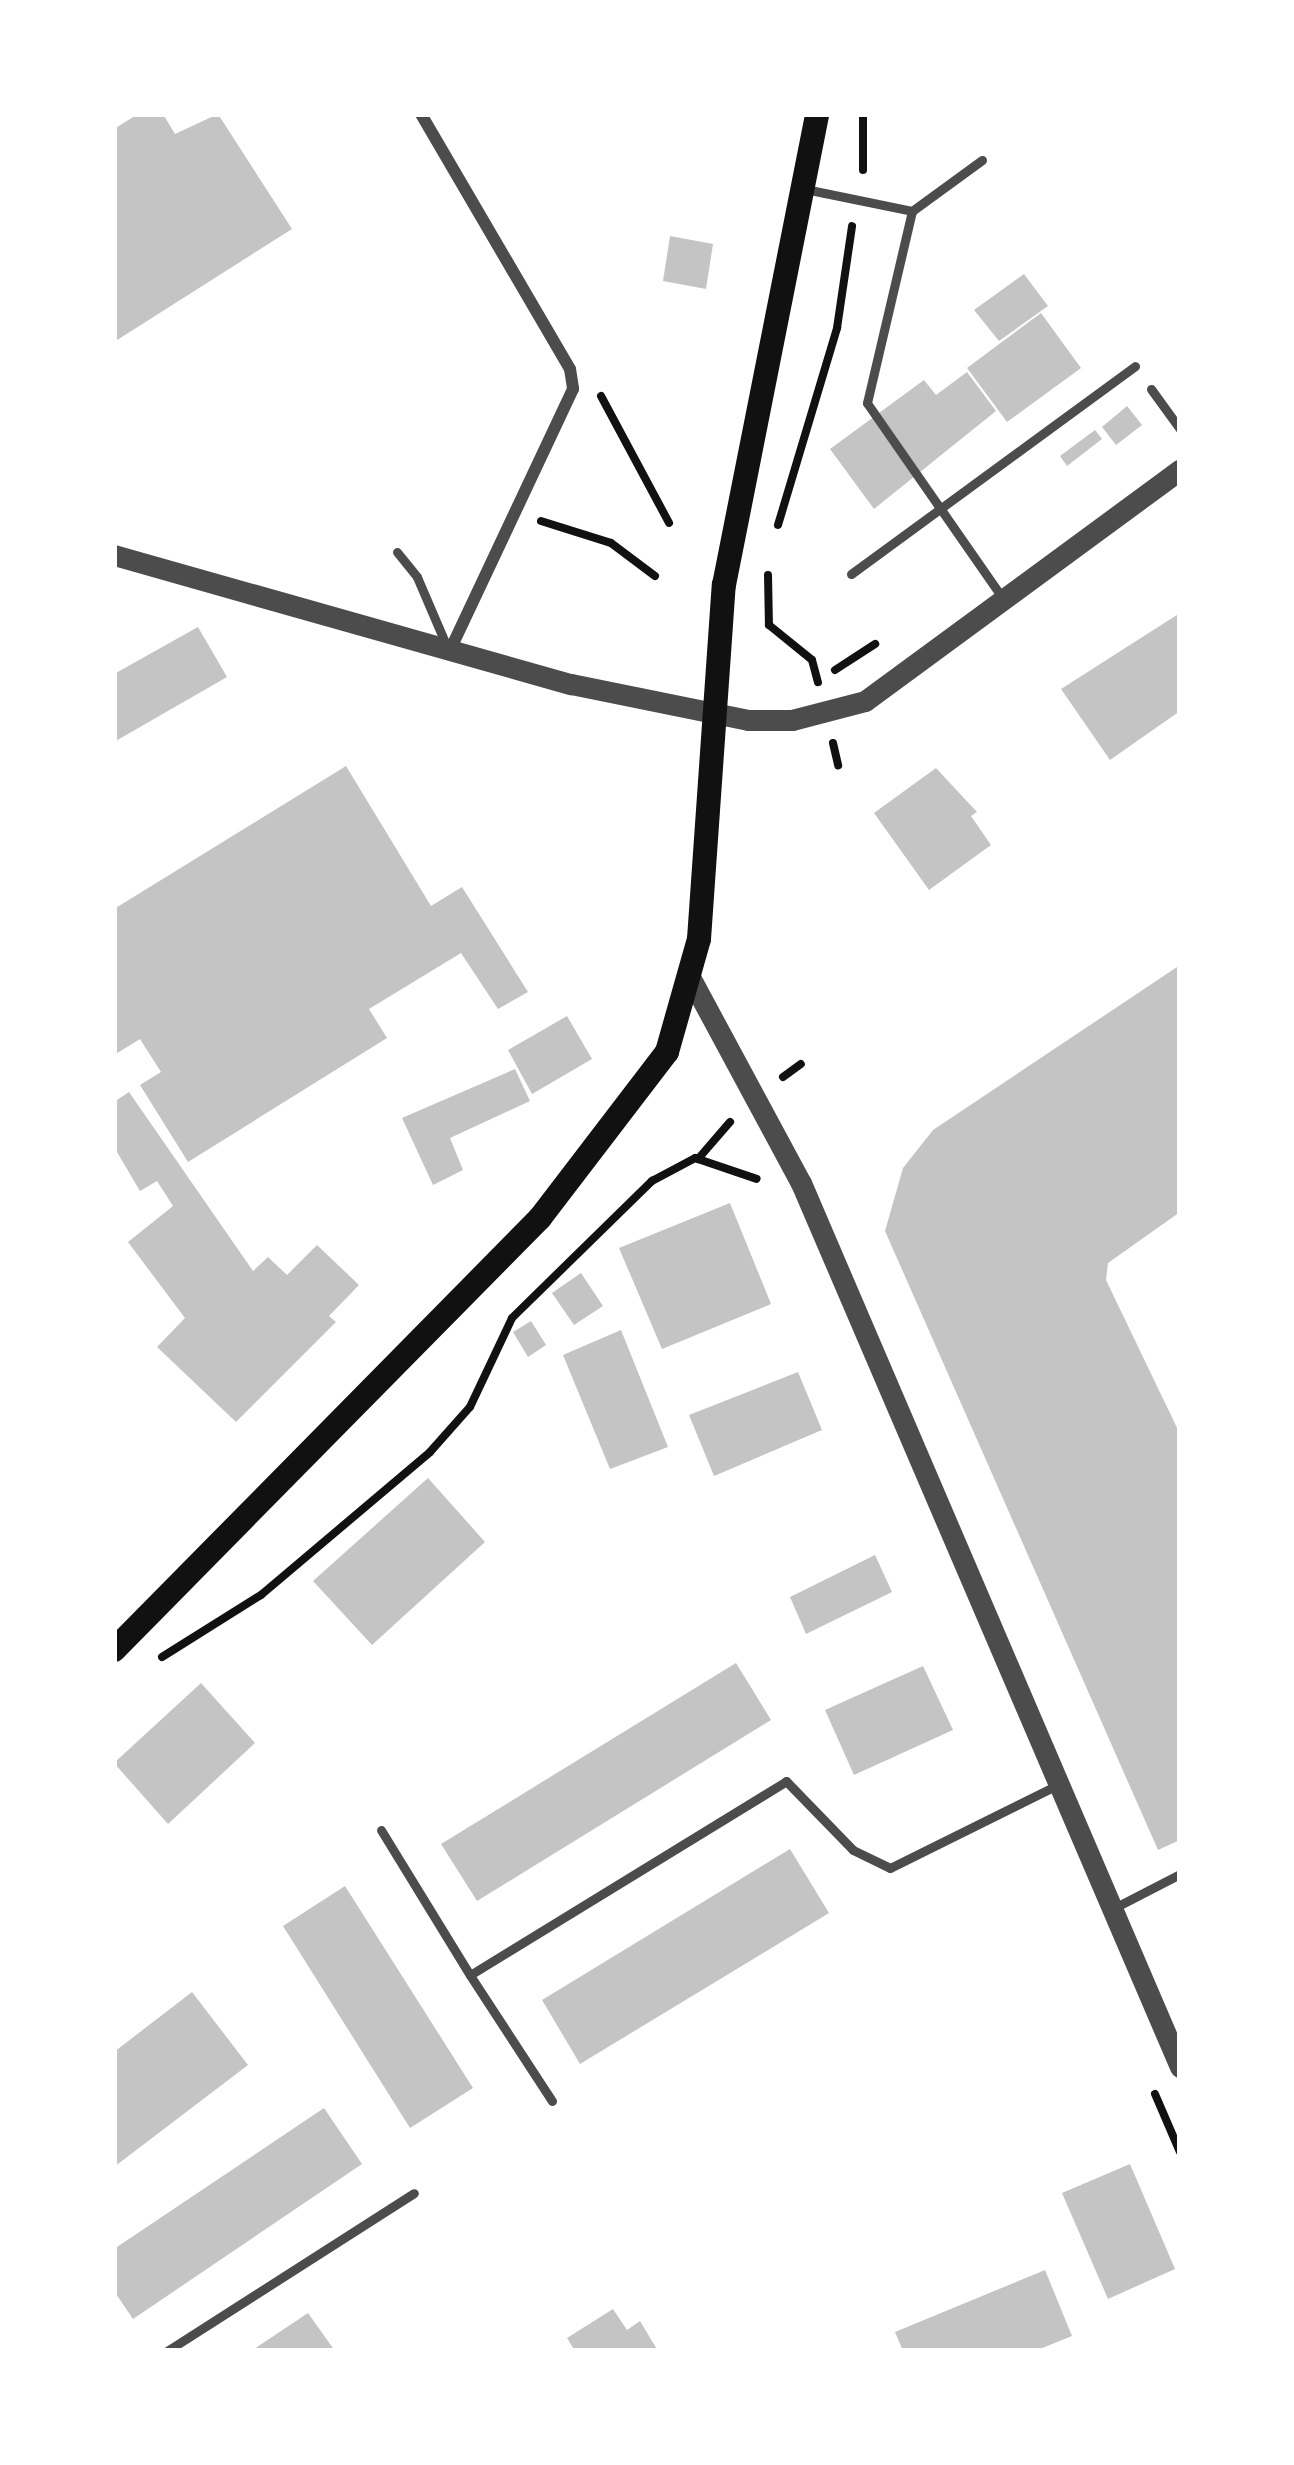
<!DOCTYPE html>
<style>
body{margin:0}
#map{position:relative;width:1294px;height:2465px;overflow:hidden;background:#fff;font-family:Spectral,serif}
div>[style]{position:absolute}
.building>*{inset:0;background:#c4c4c4}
.path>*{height:8px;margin:-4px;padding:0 4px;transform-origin:4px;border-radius:4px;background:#111}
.service>*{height:9px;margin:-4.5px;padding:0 4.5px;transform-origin:4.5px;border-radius:4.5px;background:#4c4c4c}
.minor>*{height:12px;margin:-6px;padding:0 6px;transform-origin:6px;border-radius:6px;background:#4c4c4c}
.tertiary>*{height:21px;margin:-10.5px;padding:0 10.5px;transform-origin:10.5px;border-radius:10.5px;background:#4c4c4c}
.secondary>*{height:24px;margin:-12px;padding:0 12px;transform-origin:12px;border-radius:12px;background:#111}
span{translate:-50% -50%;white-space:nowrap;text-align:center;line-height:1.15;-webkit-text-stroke:12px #fff;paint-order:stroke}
.frame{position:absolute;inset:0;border:117px solid #fff;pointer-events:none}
</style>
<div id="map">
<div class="building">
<i style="clip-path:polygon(138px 114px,163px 114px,175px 134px,218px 114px,292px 229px,114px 342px,114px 129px)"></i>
<i style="clip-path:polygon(670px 236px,713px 244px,706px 289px,663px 281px)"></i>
<i style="clip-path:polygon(1024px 274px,1048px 306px,999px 341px,974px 310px)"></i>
<i style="clip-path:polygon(1041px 313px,1081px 368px,1007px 422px,967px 368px)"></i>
<i style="clip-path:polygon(967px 372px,996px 411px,874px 509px,830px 449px,924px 380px,936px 395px)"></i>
<i style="clip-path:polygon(1127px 406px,1142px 425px,1116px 445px,1102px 427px)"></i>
<i style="clip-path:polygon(1095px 430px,1102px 439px,1067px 466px,1060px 456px)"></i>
<i style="clip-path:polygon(1180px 613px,1180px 711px,1110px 760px,1061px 689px)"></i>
<i style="clip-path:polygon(198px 627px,227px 677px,114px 742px,114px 674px)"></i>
<i style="clip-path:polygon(346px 766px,431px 906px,462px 887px,528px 992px,498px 1009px,461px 953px,369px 1009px,387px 1038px,188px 1162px,140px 1085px,161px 1072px,140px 1039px,114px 1055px,114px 909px)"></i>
<i style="clip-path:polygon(936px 768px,977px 812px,971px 816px,991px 845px,929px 890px,874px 813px)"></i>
<i style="clip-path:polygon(1180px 965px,1180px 1212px,1108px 1263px,1106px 1280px,1180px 1434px,1180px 1840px,1158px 1850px,885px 1231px,903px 1168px,933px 1130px)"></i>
<i style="clip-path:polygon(567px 1016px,592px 1059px,532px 1094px,508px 1050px)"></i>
<i style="clip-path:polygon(515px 1069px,530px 1101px,450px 1138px,463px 1170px,433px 1185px,402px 1118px)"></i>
<i style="clip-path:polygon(129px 1092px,253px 1271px,268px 1257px,287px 1275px,317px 1245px,359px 1285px,329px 1316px,336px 1322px,236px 1422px,157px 1347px,185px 1318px,128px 1242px,173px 1206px,157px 1181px,140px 1191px,114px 1147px,114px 1102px)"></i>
<i style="clip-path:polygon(730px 1203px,771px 1304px,662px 1349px,619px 1248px)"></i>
<i style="clip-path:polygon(581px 1273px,603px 1306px,574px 1325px,552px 1293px)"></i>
<i style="clip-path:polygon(531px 1321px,546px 1345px,528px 1357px,513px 1332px)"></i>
<i style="clip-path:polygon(621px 1330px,668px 1447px,610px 1469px,563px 1355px)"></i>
<i style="clip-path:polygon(798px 1372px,822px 1430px,714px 1476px,689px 1415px)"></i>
<i style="clip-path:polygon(428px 1478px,485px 1542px,372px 1645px,313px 1581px)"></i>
<i style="clip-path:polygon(875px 1555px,892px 1592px,806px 1634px,790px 1597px)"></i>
<i style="clip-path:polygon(736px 1663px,771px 1720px,477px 1901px,441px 1844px)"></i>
<i style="clip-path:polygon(923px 1666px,953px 1730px,854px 1775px,825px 1710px)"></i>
<i style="clip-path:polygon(201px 1683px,255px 1743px,168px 1824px,114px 1763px)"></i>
<i style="clip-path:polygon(790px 1849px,829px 1913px,580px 2064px,542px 2000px)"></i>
<i style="clip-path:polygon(345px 1886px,473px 2088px,410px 2128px,283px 1926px)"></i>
<i style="clip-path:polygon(192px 1992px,248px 2065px,114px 2167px,114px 2052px)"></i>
<i style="clip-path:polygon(324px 2108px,362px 2164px,133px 2319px,114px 2291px,114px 2249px)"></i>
<i style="clip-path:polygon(1130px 2164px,1175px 2269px,1108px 2299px,1062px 2193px)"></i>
<i style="clip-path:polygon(1045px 2270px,1072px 2336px,1035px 2351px,903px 2351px,895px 2332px)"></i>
<i style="clip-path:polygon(613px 2309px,627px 2330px,640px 2321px,658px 2351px,575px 2351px,567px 2338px)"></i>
<i style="clip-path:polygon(308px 2313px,335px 2351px,251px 2351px)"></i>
</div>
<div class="path">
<i style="left:863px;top:114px;width:56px;rotate:90deg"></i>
<i style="left:601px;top:396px;width:144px;rotate:61.8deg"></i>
<i style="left:541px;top:521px;width:73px;rotate:17.4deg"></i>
<i style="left:611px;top:543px;width:55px;rotate:36.9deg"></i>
<i style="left:778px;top:525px;width:206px;rotate:-73.3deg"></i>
<i style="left:837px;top:328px;width:103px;rotate:-81.6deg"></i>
<i style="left:768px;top:575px;width:50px;rotate:88.9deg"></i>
<i style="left:769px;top:625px;width:55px;rotate:39.1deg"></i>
<i style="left:812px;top:660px;width:23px;rotate:75deg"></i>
<i style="left:835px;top:670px;width:48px;rotate:-33deg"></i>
<i style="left:833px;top:743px;width:23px;rotate:77deg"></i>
<i style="left:783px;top:1077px;width:22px;rotate:-36deg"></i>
<i style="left:698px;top:1159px;width:49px;rotate:-49.1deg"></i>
<i style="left:162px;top:1657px;width:117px;rotate:-32.1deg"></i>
<i style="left:261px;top:1595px;width:221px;rotate:-40.2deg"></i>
<i style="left:430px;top:1452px;width:60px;rotate:-48.4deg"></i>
<i style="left:470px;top:1407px;width:98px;rotate:-64.7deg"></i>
<i style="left:512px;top:1318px;width:196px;rotate:-44.4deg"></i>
<i style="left:652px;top:1181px;width:49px;rotate:-28.1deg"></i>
<i style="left:695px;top:1158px;width:65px;rotate:18.7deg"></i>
<i style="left:1155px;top:2094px;width:63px;rotate:66.7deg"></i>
</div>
<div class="service">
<i style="left:982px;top:160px;width:87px;rotate:143.9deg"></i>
<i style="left:912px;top:211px;width:197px;rotate:103.2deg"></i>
<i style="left:867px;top:403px;width:239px;rotate:55.2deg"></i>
<i style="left:805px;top:189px;width:109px;rotate:11.6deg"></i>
<i style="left:1151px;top:389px;width:49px;rotate:54.1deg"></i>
<i style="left:397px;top:552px;width:32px;rotate:51deg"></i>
<i style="left:417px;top:577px;width:76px;rotate:66.8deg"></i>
<i style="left:851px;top:574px;width:352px;rotate:-36.2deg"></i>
<i style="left:381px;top:1830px;width:170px;rotate:58.5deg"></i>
<i style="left:1116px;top:1907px;width:72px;rotate:-27.3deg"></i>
<i style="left:552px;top:2101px;width:150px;rotate:-123.1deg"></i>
<i style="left:470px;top:1975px;width:371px;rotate:-31.5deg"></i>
<i style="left:786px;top:1781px;width:96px;rotate:45.8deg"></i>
<i style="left:853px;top:1850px;width:41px;rotate:25.9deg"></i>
<i style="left:890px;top:1868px;width:184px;rotate:-26.4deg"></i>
<i style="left:167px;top:2351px;width:293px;rotate:-32.6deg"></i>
</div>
<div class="minor">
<i style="left:421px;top:114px;width:295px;rotate:59.7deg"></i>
<i style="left:570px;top:369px;width:20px;rotate:81deg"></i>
<i style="left:573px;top:389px;width:291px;rotate:115.2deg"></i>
</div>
<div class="tertiary">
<i style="left:114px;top:555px;width:475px;rotate:15.8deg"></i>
<i style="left:571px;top:684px;width:181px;rotate:11.5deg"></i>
<i style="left:748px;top:720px;width:44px"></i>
<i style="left:792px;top:720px;width:75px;rotate:-14.6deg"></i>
<i style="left:865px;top:701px;width:391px;rotate:-36.3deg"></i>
<i style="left:691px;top:979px;width:232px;rotate:61.7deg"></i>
<i style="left:801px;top:1183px;width:962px;rotate:66.79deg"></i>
</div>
<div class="secondary">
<i style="left:114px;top:1650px;width:607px;rotate:-45.4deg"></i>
<i style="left:540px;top:1218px;width:209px;rotate:-52.6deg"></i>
<i style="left:667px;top:1052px;width:117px;rotate:-74.2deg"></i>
<i style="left:699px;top:939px;width:355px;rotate:-86deg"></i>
<i style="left:724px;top:585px;width:480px;rotate:-78.8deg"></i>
</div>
<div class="frame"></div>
</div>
